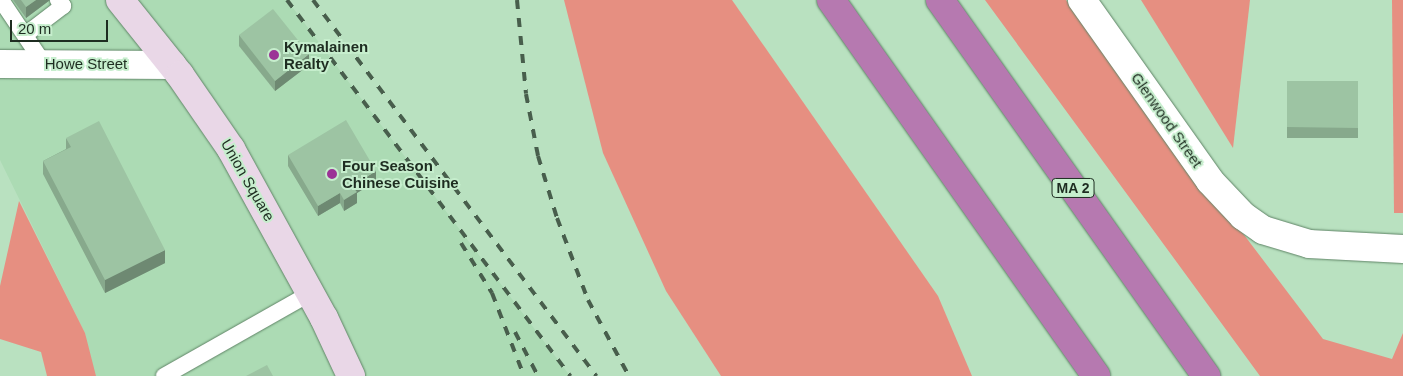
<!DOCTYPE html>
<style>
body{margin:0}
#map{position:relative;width:1403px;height:376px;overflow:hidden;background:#b9e1c0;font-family:Helvetica,sans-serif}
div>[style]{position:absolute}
.built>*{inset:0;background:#acdbb4}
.green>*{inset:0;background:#e68f81}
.roads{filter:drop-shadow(0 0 1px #5f8466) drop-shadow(0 0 1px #5f8466)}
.lane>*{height:16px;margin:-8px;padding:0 8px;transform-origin:8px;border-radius:8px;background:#fff}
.street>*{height:28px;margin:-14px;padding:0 14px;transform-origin:14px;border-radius:14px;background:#fff}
.secondary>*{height:28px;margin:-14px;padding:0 14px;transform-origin:14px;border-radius:14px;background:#e9d7e7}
.highway>*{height:28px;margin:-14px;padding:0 14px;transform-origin:14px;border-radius:14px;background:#b679b0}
.rail>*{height:4px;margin-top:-2px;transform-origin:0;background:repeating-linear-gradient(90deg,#485e4c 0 9px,transparent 0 18px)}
.wall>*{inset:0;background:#87a98c}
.shaded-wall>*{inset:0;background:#6e8972}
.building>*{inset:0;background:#9dc4a3}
.dots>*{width:14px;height:14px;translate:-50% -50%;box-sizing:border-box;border:2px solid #c6eecd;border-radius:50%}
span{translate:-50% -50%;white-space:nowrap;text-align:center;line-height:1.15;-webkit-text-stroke:4px #c6eecd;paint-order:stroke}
.shield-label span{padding:1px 4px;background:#c6eecd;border:1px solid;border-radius:4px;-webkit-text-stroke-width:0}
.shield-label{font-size:14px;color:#1e2d21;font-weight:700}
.poi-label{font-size:15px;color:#1e2d21;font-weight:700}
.left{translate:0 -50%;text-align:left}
.street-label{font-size:15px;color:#1e2d21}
.scale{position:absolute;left:10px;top:20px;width:98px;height:22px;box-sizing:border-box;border:2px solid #1e2d21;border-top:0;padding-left:6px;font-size:15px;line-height:18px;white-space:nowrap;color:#1e2d21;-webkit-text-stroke:4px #c6eecd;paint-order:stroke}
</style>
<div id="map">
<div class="built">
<i style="clip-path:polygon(0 0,287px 0,570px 376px,91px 376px,85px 333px,0 160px)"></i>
</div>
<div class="green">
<i style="clip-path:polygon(564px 0,732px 0,938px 296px,972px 376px,721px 376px,666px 291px,603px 153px)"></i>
<i style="clip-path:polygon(985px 0,1066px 0,1323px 339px,1392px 359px,1403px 333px,1403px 376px,1260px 376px)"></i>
<i style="clip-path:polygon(1141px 0,1250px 0,1233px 148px)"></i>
<i style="clip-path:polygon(1392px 0,1403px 0,1403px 213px,1394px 213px)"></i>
<i style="clip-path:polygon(19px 201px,85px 333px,96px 376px,47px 376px,41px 352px,0 339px,0 286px)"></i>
</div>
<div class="roads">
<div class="lane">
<i style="left:1px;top:0;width:77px;rotate:56.1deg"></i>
<i style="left:25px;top:35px;width:48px;rotate:-37.3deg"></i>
<i style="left:63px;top:6px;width:8px;rotate:-130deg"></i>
<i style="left:164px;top:376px;width:169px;rotate:-29.5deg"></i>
</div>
<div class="street">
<i style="left:1082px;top:0;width:222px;rotate:54.7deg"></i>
<i style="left:1210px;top:181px;width:48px;rotate:46.7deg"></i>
<i style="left:1243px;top:216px;width:24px;rotate:35deg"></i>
<i style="left:1263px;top:230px;width:48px;rotate:16.9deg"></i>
<i style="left:1309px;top:244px;width:94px;rotate:3deg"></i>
<i style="left:0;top:64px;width:172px;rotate:0.3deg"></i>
</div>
<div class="secondary">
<i style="left:120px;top:0;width:96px;rotate:51.3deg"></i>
<i style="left:180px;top:75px;width:90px;rotate:55.4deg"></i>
<i style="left:231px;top:149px;width:193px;rotate:61.2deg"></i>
<i style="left:324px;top:318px;width:64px;rotate:65deg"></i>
</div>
<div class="highway">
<i style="left:831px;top:0;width:460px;rotate:54.8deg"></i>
<i style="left:940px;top:0;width:461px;rotate:54.7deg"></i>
</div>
</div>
<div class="rail">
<i style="left:287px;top:0;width:471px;rotate:53deg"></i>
<i style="left:313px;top:0;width:471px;rotate:53deg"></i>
<i style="left:517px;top:0;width:94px;rotate:84.5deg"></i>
<i style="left:526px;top:94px;width:63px;rotate:79deg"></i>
<i style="left:538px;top:156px;width:65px;rotate:73deg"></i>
<i style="left:557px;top:218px;width:88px;rotate:69.3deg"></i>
<i style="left:588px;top:300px;width:86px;rotate:61.7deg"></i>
<i style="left:461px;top:243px;width:59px;rotate:58.2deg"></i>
<i style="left:492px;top:293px;width:89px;rotate:68.9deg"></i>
<i style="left:515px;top:332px;width:50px;rotate:62.4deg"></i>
</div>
<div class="wall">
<i style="clip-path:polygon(13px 0,50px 0,26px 18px)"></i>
<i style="clip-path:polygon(239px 35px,309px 65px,275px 91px,239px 46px)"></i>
<i style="clip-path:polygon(1287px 81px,1358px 81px,1358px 138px,1287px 138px)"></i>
<i style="clip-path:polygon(66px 138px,165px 263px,105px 293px,43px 174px,43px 161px,66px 149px)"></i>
<i style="clip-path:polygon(288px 155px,376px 181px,357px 193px,357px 203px,344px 211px,340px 203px,318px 216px,288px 166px)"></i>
</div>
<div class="shaded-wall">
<i style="clip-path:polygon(36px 0,50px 0,26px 18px,26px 7px)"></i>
<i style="clip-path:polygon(309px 54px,309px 65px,275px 91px,275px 81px)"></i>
<i style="clip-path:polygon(376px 171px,376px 181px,357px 193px,357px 203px,344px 211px,344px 200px,352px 186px)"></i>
<i style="clip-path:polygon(340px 193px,340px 203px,318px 216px,318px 206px)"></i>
<i style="clip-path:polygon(165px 250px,165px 263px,105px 293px,105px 280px)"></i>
</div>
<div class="building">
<i style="clip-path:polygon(21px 0,36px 0,26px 7px)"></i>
<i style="clip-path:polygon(273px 9px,309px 54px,275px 81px,239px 35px)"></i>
<i style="clip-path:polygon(1287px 81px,1358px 81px,1358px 128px,1287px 127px)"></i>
<i style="clip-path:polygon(346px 120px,376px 171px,352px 186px,357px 192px,344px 200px,340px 193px,318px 206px,288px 155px)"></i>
<i style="clip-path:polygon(99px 121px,165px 250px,105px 280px,43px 161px,71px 147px,66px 138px)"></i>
<i style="clip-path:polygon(267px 365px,273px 376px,246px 376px)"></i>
</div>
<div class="dots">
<i style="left:274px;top:55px;background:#9b3396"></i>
<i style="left:332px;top:174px;background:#9b3396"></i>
</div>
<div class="shield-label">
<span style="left:1073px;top:188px">MA 2</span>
</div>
<div class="poi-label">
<span class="left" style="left:284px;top:55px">Kymalainen<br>Realty</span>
<span class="left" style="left:342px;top:174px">Four Season<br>Chinese Cuisine</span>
</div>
<div class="street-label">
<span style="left:86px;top:64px">Howe Street</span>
<span style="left:1167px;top:120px;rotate:55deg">Glenwood Street</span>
<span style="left:248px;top:180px;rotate:60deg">Union Square</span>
</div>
<div class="scale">20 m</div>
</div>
